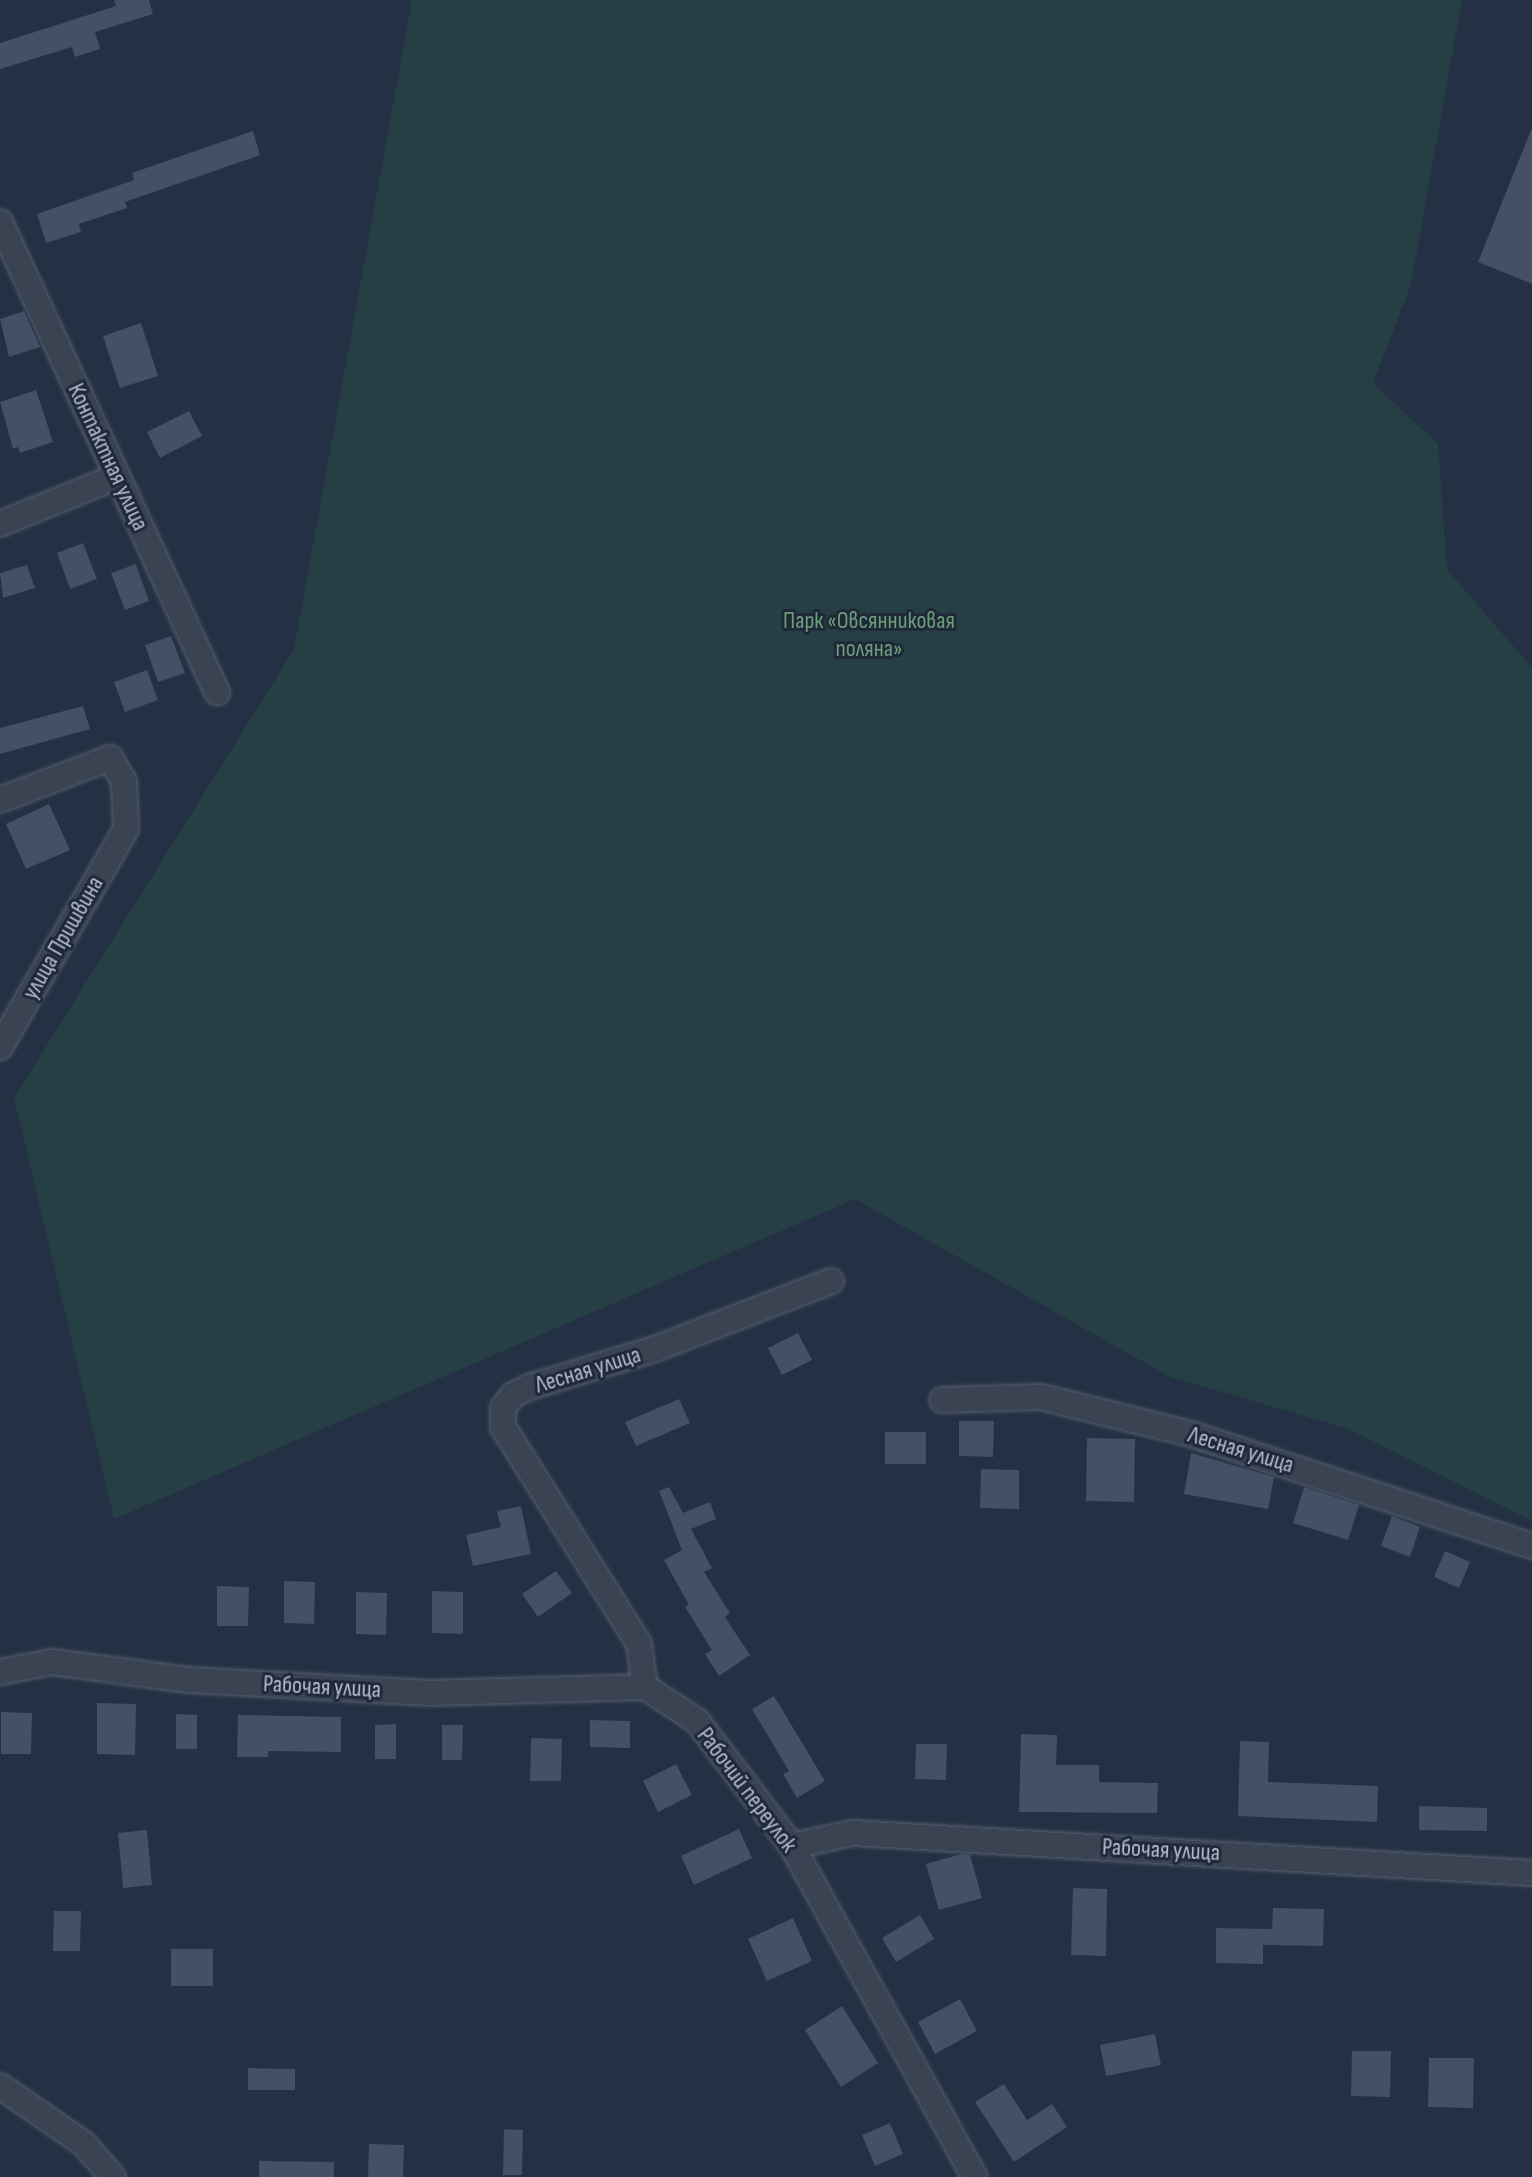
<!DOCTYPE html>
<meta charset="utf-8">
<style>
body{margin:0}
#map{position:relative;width:1532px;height:2177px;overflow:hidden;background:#243043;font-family:"Sofia Sans Condensed",sans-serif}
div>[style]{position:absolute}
.green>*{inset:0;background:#263f44}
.building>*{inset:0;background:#435065}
.roads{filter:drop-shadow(0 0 2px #545e6d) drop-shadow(0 0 2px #545e6d)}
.minor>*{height:24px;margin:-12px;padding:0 12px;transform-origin:12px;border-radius:12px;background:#394352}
span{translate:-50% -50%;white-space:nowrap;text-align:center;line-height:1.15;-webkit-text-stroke:6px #1e2838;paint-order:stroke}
.street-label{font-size:24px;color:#b6becc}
.park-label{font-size:24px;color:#6c9f79}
</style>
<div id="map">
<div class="green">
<i style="clip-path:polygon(412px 0,1462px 0,1411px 284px,1373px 383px,1438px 444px,1447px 569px,1532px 668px,1532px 1521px,1346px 1428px,1170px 1377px,855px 1199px,114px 1519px,14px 1098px,294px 649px)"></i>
</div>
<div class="building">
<i style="clip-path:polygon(114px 0,149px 0,153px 14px,95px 32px,100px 49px,75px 57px,72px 47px,0 69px,0 43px,116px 6px)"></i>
<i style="clip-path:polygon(1531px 130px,1532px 130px,1532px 284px,1478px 262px)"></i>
<i style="clip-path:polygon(253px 131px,260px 155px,125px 202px,127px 208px,79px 224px,81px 232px,46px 243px,37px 214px,134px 180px,132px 173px)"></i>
<i style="clip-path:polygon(24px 311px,40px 347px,9px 357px,0 319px)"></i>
<i style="clip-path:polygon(141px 323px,158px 376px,120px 388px,103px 336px)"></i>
<i style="clip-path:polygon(36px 390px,53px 442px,20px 453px,18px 447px,13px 449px,0 402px)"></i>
<i style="clip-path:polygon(189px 411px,202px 436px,160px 458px,147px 432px)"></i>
<i style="clip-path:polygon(83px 543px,97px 579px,70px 589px,57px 553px)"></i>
<i style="clip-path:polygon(136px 564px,149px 601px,125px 610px,111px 573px)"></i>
<i style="clip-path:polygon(27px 565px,35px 588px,3px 598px,0 573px)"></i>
<i style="clip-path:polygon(171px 636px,185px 673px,158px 682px,145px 645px)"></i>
<i style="clip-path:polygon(147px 670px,158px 700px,125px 712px,114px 682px)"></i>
<i style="clip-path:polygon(83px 706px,90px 729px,0 754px,0 728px)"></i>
<i style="clip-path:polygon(49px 804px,70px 850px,26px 869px,6px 824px)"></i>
<i style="clip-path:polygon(798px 1333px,812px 1360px,782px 1375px,768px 1348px)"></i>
<i style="clip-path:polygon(679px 1399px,690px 1423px,636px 1446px,625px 1422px)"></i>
<i style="clip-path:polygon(959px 1421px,994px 1421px,993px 1457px,959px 1456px)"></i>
<i style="clip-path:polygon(885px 1432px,926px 1432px,926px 1464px,885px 1464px)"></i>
<i style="clip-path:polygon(1087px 1438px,1135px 1439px,1134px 1502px,1086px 1501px)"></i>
<i style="clip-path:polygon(1191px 1453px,1274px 1477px,1268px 1509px,1184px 1494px)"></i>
<i style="clip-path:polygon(981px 1469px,1019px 1470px,1019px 1509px,980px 1508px)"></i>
<i style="clip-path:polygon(669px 1487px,683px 1513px,710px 1502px,716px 1519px,691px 1529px,712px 1568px,704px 1572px,730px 1613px,725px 1617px,750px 1655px,719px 1676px,705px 1654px,712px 1650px,685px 1607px,689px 1605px,664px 1560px,682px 1550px,659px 1491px)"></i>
<i style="clip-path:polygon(1304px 1487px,1359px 1505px,1348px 1540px,1293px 1523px)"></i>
<i style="clip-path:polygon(521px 1506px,531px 1554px,473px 1566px,466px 1535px,501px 1527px,497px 1511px)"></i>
<i style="clip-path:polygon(1392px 1516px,1420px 1527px,1410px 1557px,1381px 1546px)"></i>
<i style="clip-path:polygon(1445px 1551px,1470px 1562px,1459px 1588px,1434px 1577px)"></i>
<i style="clip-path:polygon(556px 1571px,572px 1593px,538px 1617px,522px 1594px)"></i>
<i style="clip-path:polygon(284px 1581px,315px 1582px,314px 1624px,284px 1623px)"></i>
<i style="clip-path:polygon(217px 1586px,249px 1587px,248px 1626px,217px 1626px)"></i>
<i style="clip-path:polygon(432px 1591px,463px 1592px,463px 1634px,432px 1633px)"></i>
<i style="clip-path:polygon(356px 1592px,387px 1593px,386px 1635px,356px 1634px)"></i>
<i style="clip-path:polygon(774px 1696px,825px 1781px,797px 1798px,783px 1774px,789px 1771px,752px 1709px)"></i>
<i style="clip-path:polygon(97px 1703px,136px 1704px,135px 1755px,97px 1754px)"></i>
<i style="clip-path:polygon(1px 1712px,32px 1713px,31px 1754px,1px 1754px)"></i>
<i style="clip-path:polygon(176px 1714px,197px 1715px,197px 1749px,176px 1749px)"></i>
<i style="clip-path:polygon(238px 1715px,341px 1717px,341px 1752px,268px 1751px,268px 1757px,237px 1757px)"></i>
<i style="clip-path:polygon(590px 1720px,630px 1721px,630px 1748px,590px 1747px)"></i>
<i style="clip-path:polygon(396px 1724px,396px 1759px,375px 1759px,375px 1725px)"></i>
<i style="clip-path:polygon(442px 1725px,463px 1725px,462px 1760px,442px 1760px)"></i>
<i style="clip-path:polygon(1021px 1734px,1057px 1735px,1056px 1765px,1099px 1765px,1099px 1782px,1158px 1783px,1157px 1813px,1019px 1812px)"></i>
<i style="clip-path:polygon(531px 1738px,562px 1739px,561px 1781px,530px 1781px)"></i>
<i style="clip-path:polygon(1240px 1741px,1269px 1742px,1268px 1782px,1378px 1786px,1377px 1822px,1238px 1816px)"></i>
<i style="clip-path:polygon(916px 1744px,947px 1744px,946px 1780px,915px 1779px)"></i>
<i style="clip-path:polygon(676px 1764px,692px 1795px,658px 1812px,643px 1781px)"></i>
<i style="clip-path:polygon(1419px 1806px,1487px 1808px,1487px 1831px,1419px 1830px)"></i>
<i style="clip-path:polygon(739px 1829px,752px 1858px,694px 1885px,681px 1856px)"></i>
<i style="clip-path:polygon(147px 1830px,152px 1885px,123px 1888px,118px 1833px)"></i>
<i style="clip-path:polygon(961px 1854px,970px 1855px,982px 1898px,939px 1910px,926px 1864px)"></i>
<i style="clip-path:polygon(1073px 1888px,1107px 1889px,1106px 1956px,1071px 1955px)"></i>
<i style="clip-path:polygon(1273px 1908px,1324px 1909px,1323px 1946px,1263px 1945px,1263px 1964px,1216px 1963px,1216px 1928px,1272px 1929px)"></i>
<i style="clip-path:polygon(54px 1911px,81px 1911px,80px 1951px,53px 1951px)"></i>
<i style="clip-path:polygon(920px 1915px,934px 1939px,896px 1962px,882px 1938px)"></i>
<i style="clip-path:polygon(793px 1918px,812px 1961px,767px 1981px,748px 1939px)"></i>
<i style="clip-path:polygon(171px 1949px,213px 1949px,213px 1986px,171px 1986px)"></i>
<i style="clip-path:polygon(960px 1999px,977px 2031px,935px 2054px,918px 2022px)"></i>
<i style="clip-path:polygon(842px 2006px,878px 2063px,841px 2087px,805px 2030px)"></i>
<i style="clip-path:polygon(1155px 2034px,1161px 2065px,1106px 2076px,1100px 2045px)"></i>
<i style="clip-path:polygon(1352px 2051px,1391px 2051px,1390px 2097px,1351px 2096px)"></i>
<i style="clip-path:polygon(1429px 2058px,1474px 2058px,1473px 2108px,1428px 2107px)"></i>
<i style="clip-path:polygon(248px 2068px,295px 2069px,295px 2090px,248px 2090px)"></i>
<i style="clip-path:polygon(1004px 2084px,1027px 2120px,1052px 2104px,1067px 2127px,1014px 2162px,975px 2102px)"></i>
<i style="clip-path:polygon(890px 2123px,903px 2154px,875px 2166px,862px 2135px)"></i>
<i style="clip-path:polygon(504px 2129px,523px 2130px,522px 2175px,503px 2175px)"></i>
<i style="clip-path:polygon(369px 2144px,404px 2145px,403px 2177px,368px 2177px)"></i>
<i style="clip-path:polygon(259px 2161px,334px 2162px,334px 2177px,259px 2177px)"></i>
</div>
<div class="roads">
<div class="minor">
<i style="left:0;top:222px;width:518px;rotate:65.22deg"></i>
<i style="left:0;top:524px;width:125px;rotate:-22.1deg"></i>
<i style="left:0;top:800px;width:118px;rotate:-20.9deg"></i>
<i style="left:110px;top:758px;width:27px;rotate:59deg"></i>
<i style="left:124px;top:781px;width:48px;rotate:87.6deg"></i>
<i style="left:126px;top:829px;width:252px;rotate:120deg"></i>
<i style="left:831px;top:1281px;width:189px;rotate:158.9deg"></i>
<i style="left:655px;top:1349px;width:132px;rotate:163.2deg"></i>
<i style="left:529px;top:1387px;width:18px;rotate:153deg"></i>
<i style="left:513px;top:1395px;width:16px;rotate:128deg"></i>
<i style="left:503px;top:1408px;width:19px;rotate:90deg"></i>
<i style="left:503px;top:1427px;width:256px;rotate:57.9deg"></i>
<i style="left:639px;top:1644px;width:43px;rotate:82.1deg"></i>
<i style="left:645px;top:1687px;width:62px;rotate:33.2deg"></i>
<i style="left:697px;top:1721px;width:157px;rotate:52.8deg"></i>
<i style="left:792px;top:1846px;width:378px;rotate:61.1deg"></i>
<i style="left:942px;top:1400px;width:99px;rotate:-1.7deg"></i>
<i style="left:1041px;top:1397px;width:158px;rotate:13.9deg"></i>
<i style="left:1194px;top:1435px;width:356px;rotate:18.2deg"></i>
<i style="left:0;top:1672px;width:53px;rotate:-10.9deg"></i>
<i style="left:52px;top:1662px;width:138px;rotate:7.5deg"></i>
<i style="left:189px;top:1680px;width:241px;rotate:3.1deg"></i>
<i style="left:430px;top:1693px;width:215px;rotate:-1.6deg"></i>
<i style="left:792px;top:1846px;width:62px;rotate:-12deg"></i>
<i style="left:853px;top:1833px;width:680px;rotate:3.37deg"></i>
<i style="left:0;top:2086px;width:102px;rotate:34.6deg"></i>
<i style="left:84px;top:2144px;width:44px;rotate:48.7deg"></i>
</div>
</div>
<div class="street-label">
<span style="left:108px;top:457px;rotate:65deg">Контактная улица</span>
<span style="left:63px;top:938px;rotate:-60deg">улица Пришвина</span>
<span style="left:588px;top:1370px;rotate:-17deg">Лесная улица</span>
<span style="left:1241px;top:1450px;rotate:17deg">Лесная улица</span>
<span style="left:322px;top:1687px;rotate:3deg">Рабочая улица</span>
<span style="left:747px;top:1790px;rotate:53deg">Рабочий переулок</span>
<span style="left:1161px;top:1850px;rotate:3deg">Рабочая улица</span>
</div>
<div class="park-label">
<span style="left:869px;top:635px">Парк «Овсянниковая<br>поляна»</span>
</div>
</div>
